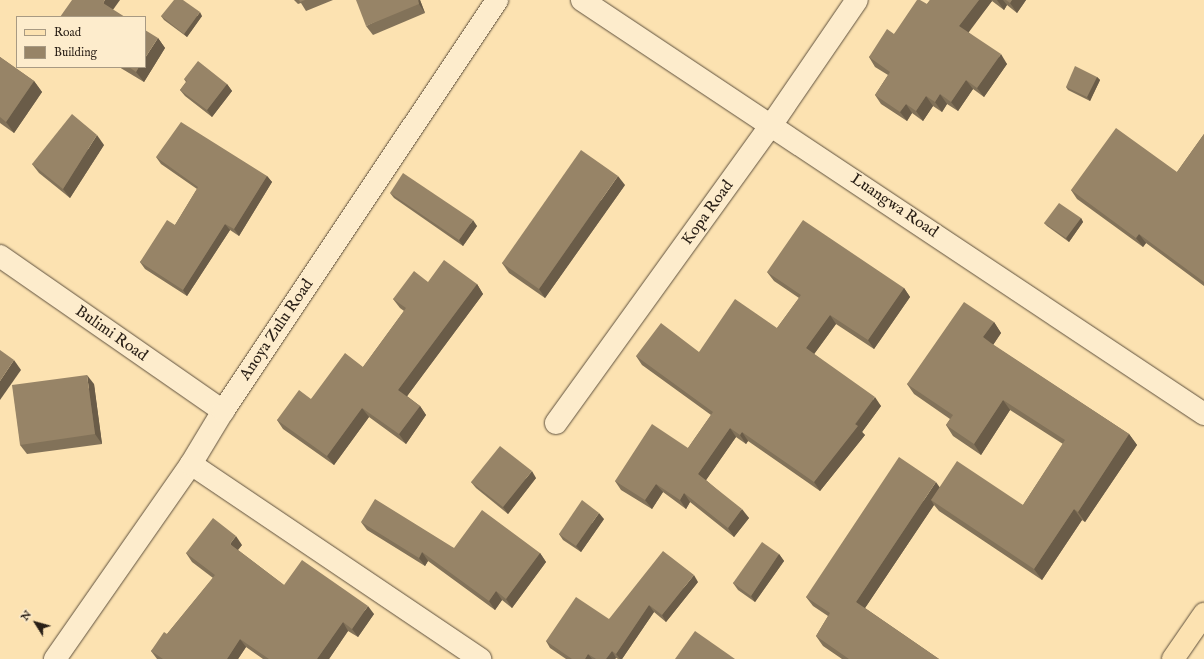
<!DOCTYPE html>
<style>
body{margin:0}
#map{position:relative;width:1204px;height:659px;overflow:hidden;background:#fce2b1;font-family:"IM FELL English",serif}
div>[style]{position:absolute}
.roads{filter:drop-shadow(0 0 1px #5e503d) drop-shadow(0 0 1px #5e503d)}
.minor>*{height:22px;margin:-11px;padding:0 11px;transform-origin:11px;border-radius:11px;background:#fdeccc}
.major>*{height:22px;margin:-11px;padding:0 11px;transform-origin:11px;border-radius:11px;background:#fce2b1}
.wall>*{inset:0;background:#827259}
.shaded-wall>*{inset:0;background:#6a5c48}
.building>*{inset:0;background:#978467}
span{translate:-50% -50%;white-space:nowrap;text-align:center;line-height:1.15;-webkit-text-stroke:4px #fdeccc;paint-order:stroke}
.street-label{font-size:16px;color:#291f16}
.legend{position:absolute;left:16px;top:16px;width:130px;height:52px;box-sizing:border-box;background:#fdeccc;border:1px solid #a89a83;margin:0;padding:5px 7px;list-style:none;font-size:12px;color:#291f16}
.legend li{display:flex;align-items:center;gap:8px;height:20px}
.legend b{width:20px;border:1px solid #a89a83}
.north{position:absolute;left:16px;top:603px;width:40px;height:40px;-webkit-text-stroke:3px #fdeccc;paint-order:stroke;rotate:307deg;font-size:11px;font-weight:700;line-height:16px;text-align:center;color:#291f16}
.north::after{content:'';display:block;margin:auto;width:14px;height:18px;background:#291f16;clip-path:polygon(50% 0,100% 100%,50% 72%,0 100%)}
</style>
<div id="map">
<div class="roads">
<div class="minor">
<i style="left:582px;top:0;width:747px;rotate:33.65deg"></i>
<i style="left:0;top:256px;width:272px;rotate:34.8deg"></i>
<i style="left:556px;top:423px;width:369px;rotate:-54.2deg"></i>
<i style="left:772px;top:124px;width:150px;rotate:-55.6deg"></i>
<i style="left:191px;top:464px;width:349px;rotate:34deg"></i>
<i style="left:55px;top:659px;width:238px;rotate:-55.1deg"></i>
<i style="left:191px;top:464px;width:62px;rotate:-58.9deg"></i>
<i style="left:223px;top:411px;width:494px;rotate:-56.3deg"></i>
</div>
<div class="major">
<i style="left:1173px;top:659px;width:55px;rotate:-55.4deg"></i>
</div>
</div>
<div class="wall">
<i style="clip-path:polygon(294px 0,333px 0,306px 11px,301px 3px,298px 4px)"></i>
<i style="clip-path:polygon(420px 0,425px 13px,373px 35px,366px 26px)"></i>
<i style="clip-path:polygon(930px 0,1026px 0,1017px 13px,1007px 5px,1004px 10px,992px 1px,968px 32px,1007px 64px,984px 97px,973px 89px,958px 111px,947px 104px,942px 112px,933px 106px,923px 121px,912px 113px,907px 121px,881px 104px,875px 95px,888px 75px,875px 67px,869px 57px,927px 4px)"></i>
<i style="clip-path:polygon(161px 16px,202px 16px,187px 37px,164px 20px)"></i>
<i style="clip-path:polygon(158px 38px,165px 48px,144px 82px,119px 67px,145px 67px)"></i>
<i style="clip-path:polygon(0 57px,34px 81px,42px 92px,14px 133px,0 123px)"></i>
<i style="clip-path:polygon(1097px 77px,1100px 80px,1090px 101px,1068px 90px,1066px 87px)"></i>
<i style="clip-path:polygon(184px 79px,227px 84px,232px 91px,212px 117px,185px 96px,180px 90px,186px 82px)"></i>
<i style="clip-path:polygon(1204px 134px,1204px 286px,1146px 243px,1143px 247px,1077px 199px,1071px 190px,1177px 172px)"></i>
<i style="clip-path:polygon(104px 145px,70px 198px,39px 173px,32px 164px)"></i>
<i style="clip-path:polygon(156px 157px,267px 176px,272px 182px,239px 236px,230px 230px,187px 296px,145px 269px,140px 262px,175px 225px,197px 189px,161px 164px)"></i>
<i style="clip-path:polygon(625px 185px,545px 298px,509px 273px,502px 263px)"></i>
<i style="clip-path:polygon(390px 193px,477px 226px,463px 246px,394px 198px)"></i>
<i style="clip-path:polygon(1081px 218px,1083px 222px,1069px 242px,1047px 226px,1044px 223px)"></i>
<i style="clip-path:polygon(767px 272px,904px 288px,910px 297px,874px 349px,836px 324px,814px 354px,881px 406px,862px 432px,865px 435px,820px 491px,748px 441px,746px 444px,736px 437px,706px 480px,749px 518px,734px 537px,690px 502px,686px 509px,663px 492px,652px 509px,621px 490px,615px 481px,688px 448px,711px 415px,642px 365px,636px 356px,699px 352px,777px 328px,799px 298px,774px 281px)"></i>
<i style="clip-path:polygon(428px 282px,477px 284px,483px 294px,407px 396px,420px 406px,426px 415px,406px 444px,369px 417px,334px 465px,283px 429px,277px 420px,363px 367px,404px 311px,400px 308px,393px 299px)"></i>
<i style="clip-path:polygon(994px 322px,1001px 333px,993px 345px,1129px 434px,1137px 445px,1085px 522px,1082px 520px,1042px 580px,939px 511px,934px 505px,865px 608px,939px 659px,842px 659px,823px 646px,816px 636px,828px 616px,813px 606px,806px 597px,940px 487px,1023px 505px,1063px 444px,1010px 410px,981px 455px,953px 436px,946px 425px,950px 419px,914px 394px,907px 384px)"></i>
<i style="clip-path:polygon(94px 384px,102px 444px,27px 454px,20px 445px)"></i>
<i style="clip-path:polygon(536px 478px,508px 514px,476px 488px,471px 482px)"></i>
<i style="clip-path:polygon(604px 519px,581px 552px,563px 540px,559px 534px)"></i>
<i style="clip-path:polygon(361px 522px,454px 548px,540px 553px,546px 562px,512px 608px,502px 600px,495px 610px,428px 561px,425px 566px,367px 530px)"></i>
<i style="clip-path:polygon(242px 545px,238px 550px,284px 585px,374px 614px,358px 637px,348px 631px,329px 659px,263px 659px,246px 647px,238px 659px,157px 659px,151px 651px,167px 634px,213px 578px,192px 562px,186px 553px)"></i>
<i style="clip-path:polygon(779px 554px,784px 561px,755px 602px,738px 590px,733px 583px)"></i>
<i style="clip-path:polygon(698px 582px,666px 622px,654px 612px,622px 659px,618px 659px,616px 658px,615px 659px,566px 659px,550px 648px,546px 641px,609px 619px)"></i>
</div>
<div class="shaded-wall">
<i style="clip-path:polygon(105px 0,120px 0,110px 14px,103px 3px)"></i>
<i style="clip-path:polygon(418px 0,420px 0,425px 13px,419px 4px)"></i>
<i style="clip-path:polygon(979px 0,991px 0,992px 1px,966px 36px,959px 26px)"></i>
<i style="clip-path:polygon(997px 0,1003px 0,1007px 5px,1004px 10px)"></i>
<i style="clip-path:polygon(1012px 0,1026px 0,1017px 13px,1010px 3px)"></i>
<i style="clip-path:polygon(200px 12px,202px 16px,187px 37px,184px 34px)"></i>
<i style="clip-path:polygon(158px 38px,165px 48px,144px 82px,136px 72px,139px 67px,145px 67px,145px 58px)"></i>
<i style="clip-path:polygon(1001px 54px,1007px 64px,984px 97px,977px 88px)"></i>
<i style="clip-path:polygon(1097px 77px,1100px 80px,1090px 101px,1087px 97px)"></i>
<i style="clip-path:polygon(966px 80px,973px 89px,958px 111px,951px 102px)"></i>
<i style="clip-path:polygon(34px 81px,42px 92px,14px 133px,6px 122px)"></i>
<i style="clip-path:polygon(227px 84px,232px 91px,212px 117px,207px 110px)"></i>
<i style="clip-path:polygon(940px 94px,947px 104px,942px 112px,935px 102px)"></i>
<i style="clip-path:polygon(926px 96px,933px 106px,923px 121px,916px 111px)"></i>
<i style="clip-path:polygon(906px 104px,912px 113px,907px 121px,900px 112px)"></i>
<i style="clip-path:polygon(97px 135px,104px 145px,70px 198px,63px 189px)"></i>
<i style="clip-path:polygon(267px 176px,272px 182px,239px 236px,234px 229px)"></i>
<i style="clip-path:polygon(618px 176px,625px 185px,545px 298px,539px 289px)"></i>
<i style="clip-path:polygon(1081px 218px,1083px 222px,1069px 242px,1066px 238px)"></i>
<i style="clip-path:polygon(473px 220px,477px 226px,463px 246px,459px 240px)"></i>
<i style="clip-path:polygon(225px 224px,230px 230px,187px 296px,183px 290px)"></i>
<i style="clip-path:polygon(1139px 234px,1146px 243px,1143px 247px,1136px 238px)"></i>
<i style="clip-path:polygon(477px 284px,483px 294px,405px 399px,398px 390px)"></i>
<i style="clip-path:polygon(904px 288px,910px 297px,874px 349px,868px 340px)"></i>
<i style="clip-path:polygon(830px 315px,836px 324px,812px 357px,806px 348px)"></i>
<i style="clip-path:polygon(994px 322px,1001px 333px,991px 348px,983px 337px)"></i>
<i style="clip-path:polygon(14px 360px,21px 370px,0 400px,0 381px)"></i>
<i style="clip-path:polygon(87px 375px,94px 384px,102px 444px,95px 434px)"></i>
<i style="clip-path:polygon(875px 397px,881px 406px,862px 432px,865px 435px,820px 491px,814px 482px)"></i>
<i style="clip-path:polygon(1003px 400px,1010px 410px,981px 455px,974px 444px)"></i>
<i style="clip-path:polygon(420px 406px,426px 415px,406px 444px,399px 434px)"></i>
<i style="clip-path:polygon(362px 408px,369px 417px,334px 465px,327px 456px)"></i>
<i style="clip-path:polygon(730px 428px,736px 437px,704px 483px,698px 474px)"></i>
<i style="clip-path:polygon(742px 432px,748px 441px,746px 444px,740px 435px)"></i>
<i style="clip-path:polygon(1129px 434px,1137px 445px,1085px 522px,1078px 512px)"></i>
<i style="clip-path:polygon(532px 471px,536px 478px,508px 514px,503px 507px)"></i>
<i style="clip-path:polygon(936px 482px,943px 492px,931px 500px,934px 505px,863px 611px,856px 602px)"></i>
<i style="clip-path:polygon(656px 484px,663px 492px,652px 509px,645px 500px)"></i>
<i style="clip-path:polygon(684px 493px,690px 502px,686px 509px,680px 500px)"></i>
<i style="clip-path:polygon(742px 509px,749px 518px,734px 537px,728px 528px)"></i>
<i style="clip-path:polygon(1074px 509px,1082px 520px,1042px 580px,1034px 569px)"></i>
<i style="clip-path:polygon(599px 513px,604px 519px,581px 552px,576px 546px)"></i>
<i style="clip-path:polygon(236px 536px,242px 545px,236px 552px,230px 544px)"></i>
<i style="clip-path:polygon(422px 552px,428px 561px,425px 566px,419px 558px)"></i>
<i style="clip-path:polygon(540px 553px,546px 562px,512px 608px,506px 599px)"></i>
<i style="clip-path:polygon(779px 554px,784px 561px,755px 602px,751px 596px)"></i>
<i style="clip-path:polygon(694px 575px,698px 582px,666px 622px,662px 615px)"></i>
<i style="clip-path:polygon(496px 591px,502px 600px,495px 610px,489px 601px)"></i>
<i style="clip-path:polygon(649px 605px,654px 612px,622px 659px,620px 659px,616px 654px)"></i>
<i style="clip-path:polygon(368px 606px,374px 614px,358px 637px,352px 629px)"></i>
<i style="clip-path:polygon(343px 622px,348px 631px,329px 659px,317px 659px)"></i>
<i style="clip-path:polygon(240px 639px,246px 647px,238px 659px,227px 659px)"></i>
<i style="clip-path:polygon(612px 651px,616px 658px,615px 659px,606px 659px)"></i>
<i style="clip-path:polygon(588px 654px,592px 659px,585px 659px)"></i>
</div>
<div class="building">
<i style="clip-path:polygon(72px 0,105px 0,103px 3px,125px 17px,60px 17px)"></i>
<i style="clip-path:polygon(174px 0,183px 0,200px 12px,184px 34px,161px 16px)"></i>
<i style="clip-path:polygon(299px 0,305px 0,300px 2px)"></i>
<i style="clip-path:polygon(356px 0,418px 0,419px 4px,366px 26px)"></i>
<i style="clip-path:polygon(917px 0,920px 0,927px 4px,930px 0,979px 0,959px 26px,1001px 54px,977px 88px,966px 80px,951px 102px,940px 94px,935px 102px,926px 96px,916px 111px,906px 104px,900px 112px,875px 95px,890px 72px,869px 57px,887px 29px,894px 34px)"></i>
<i style="clip-path:polygon(1006px 0,1012px 0,1010px 3px)"></i>
<i style="clip-path:polygon(145px 30px,158px 38px,145px 58px)"></i>
<i style="clip-path:polygon(0 57px,34px 81px,6px 122px,0 117px)"></i>
<i style="clip-path:polygon(198px 61px,227px 84px,207px 110px,180px 90px,187px 81px,184px 79px)"></i>
<i style="clip-path:polygon(1075px 66px,1097px 77px,1087px 97px,1066px 87px)"></i>
<i style="clip-path:polygon(129px 67px,139px 67px,136px 72px)"></i>
<i style="clip-path:polygon(72px 114px,97px 135px,63px 189px,32px 164px)"></i>
<i style="clip-path:polygon(181px 122px,267px 176px,234px 229px,225px 224px,183px 290px,140px 262px,167px 220px,175px 225px,198px 187px,156px 157px)"></i>
<i style="clip-path:polygon(1116px 128px,1177px 172px,1204px 134px,1204px 282px,1139px 234px,1136px 238px,1071px 190px)"></i>
<i style="clip-path:polygon(581px 150px,618px 176px,539px 289px,502px 263px)"></i>
<i style="clip-path:polygon(403px 173px,473px 220px,459px 240px,390px 193px)"></i>
<i style="clip-path:polygon(1059px 203px,1081px 218px,1066px 238px,1044px 223px)"></i>
<i style="clip-path:polygon(803px 220px,904px 288px,868px 340px,830px 315px,806px 348px,875px 397px,855px 424px,858px 426px,814px 482px,742px 432px,740px 435px,730px 428px,698px 474px,742px 509px,728px 528px,684px 493px,680px 500px,656px 484px,645px 500px,615px 481px,652px 424px,688px 448px,713px 412px,636px 356px,661px 323px,699px 352px,735px 299px,777px 328px,801px 295px,767px 272px)"></i>
<i style="clip-path:polygon(444px 260px,477px 284px,398px 390px,420px 406px,399px 434px,362px 408px,327px 456px,277px 420px,299px 390px,311px 399px,345px 353px,363px 367px,406px 308px,393px 299px,414px 271px,428px 282px)"></i>
<i style="clip-path:polygon(964px 302px,994px 322px,983px 337px,991px 343px,1129px 434px,1078px 512px,1074px 509px,1034px 569px,931px 500px,957px 461px,1023px 505px,1065px 440px,1003px 400px,974px 444px,946px 425px,953px 415px,907px 384px)"></i>
<i style="clip-path:polygon(0 350px,14px 360px,0 381px)"></i>
<i style="clip-path:polygon(87px 375px,95px 434px,20px 445px,12px 385px)"></i>
<i style="clip-path:polygon(500px 446px,532px 471px,503px 507px,471px 482px)"></i>
<i style="clip-path:polygon(899px 457px,936px 482px,856px 602px,939px 659px,849px 659px,816px 636px,830px 613px,806px 597px)"></i>
<i style="clip-path:polygon(375px 499px,454px 548px,482px 510px,540px 553px,506px 599px,496px 591px,489px 601px,422px 552px,419px 558px,361px 522px)"></i>
<i style="clip-path:polygon(582px 500px,599px 513px,576px 546px,559px 534px)"></i>
<i style="clip-path:polygon(213px 518px,236px 536px,230px 544px,284px 585px,302px 560px,368px 606px,352px 629px,343px 622px,317px 659px,269px 659px,240px 639px,227px 659px,163px 659px,151px 651px,164px 632px,167px 634px,215px 575px,186px 553px)"></i>
<i style="clip-path:polygon(762px 542px,779px 554px,751px 596px,733px 583px)"></i>
<i style="clip-path:polygon(663px 551px,694px 575px,662px 615px,649px 605px,616px 654px,612px 651px,606px 659px,596px 659px,588px 654px,585px 659px,572px 659px,546px 641px,576px 597px,609px 619px)"></i>
<i style="clip-path:polygon(695px 631px,735px 659px,675px 659px)"></i>
</div>
<div class="street-label">
<span style="left:894px;top:206px;rotate:34deg">Luangwa Road</span>
<span style="left:708px;top:213px;rotate:-54deg">Kopa Road</span>
<span style="left:277px;top:330px;rotate:-56deg">Anoya Zulu Road</span>
<span style="left:111px;top:334px;rotate:35deg">Bulimi Road</span>
</div>
<ul class="legend">
<li><b style="height:5px;background:#fce2b1"></b>Road</li>
<li><b style="height:11px;background:#978467"></b>Building</li>
</ul>
<div class="north">N</div>
</div>
